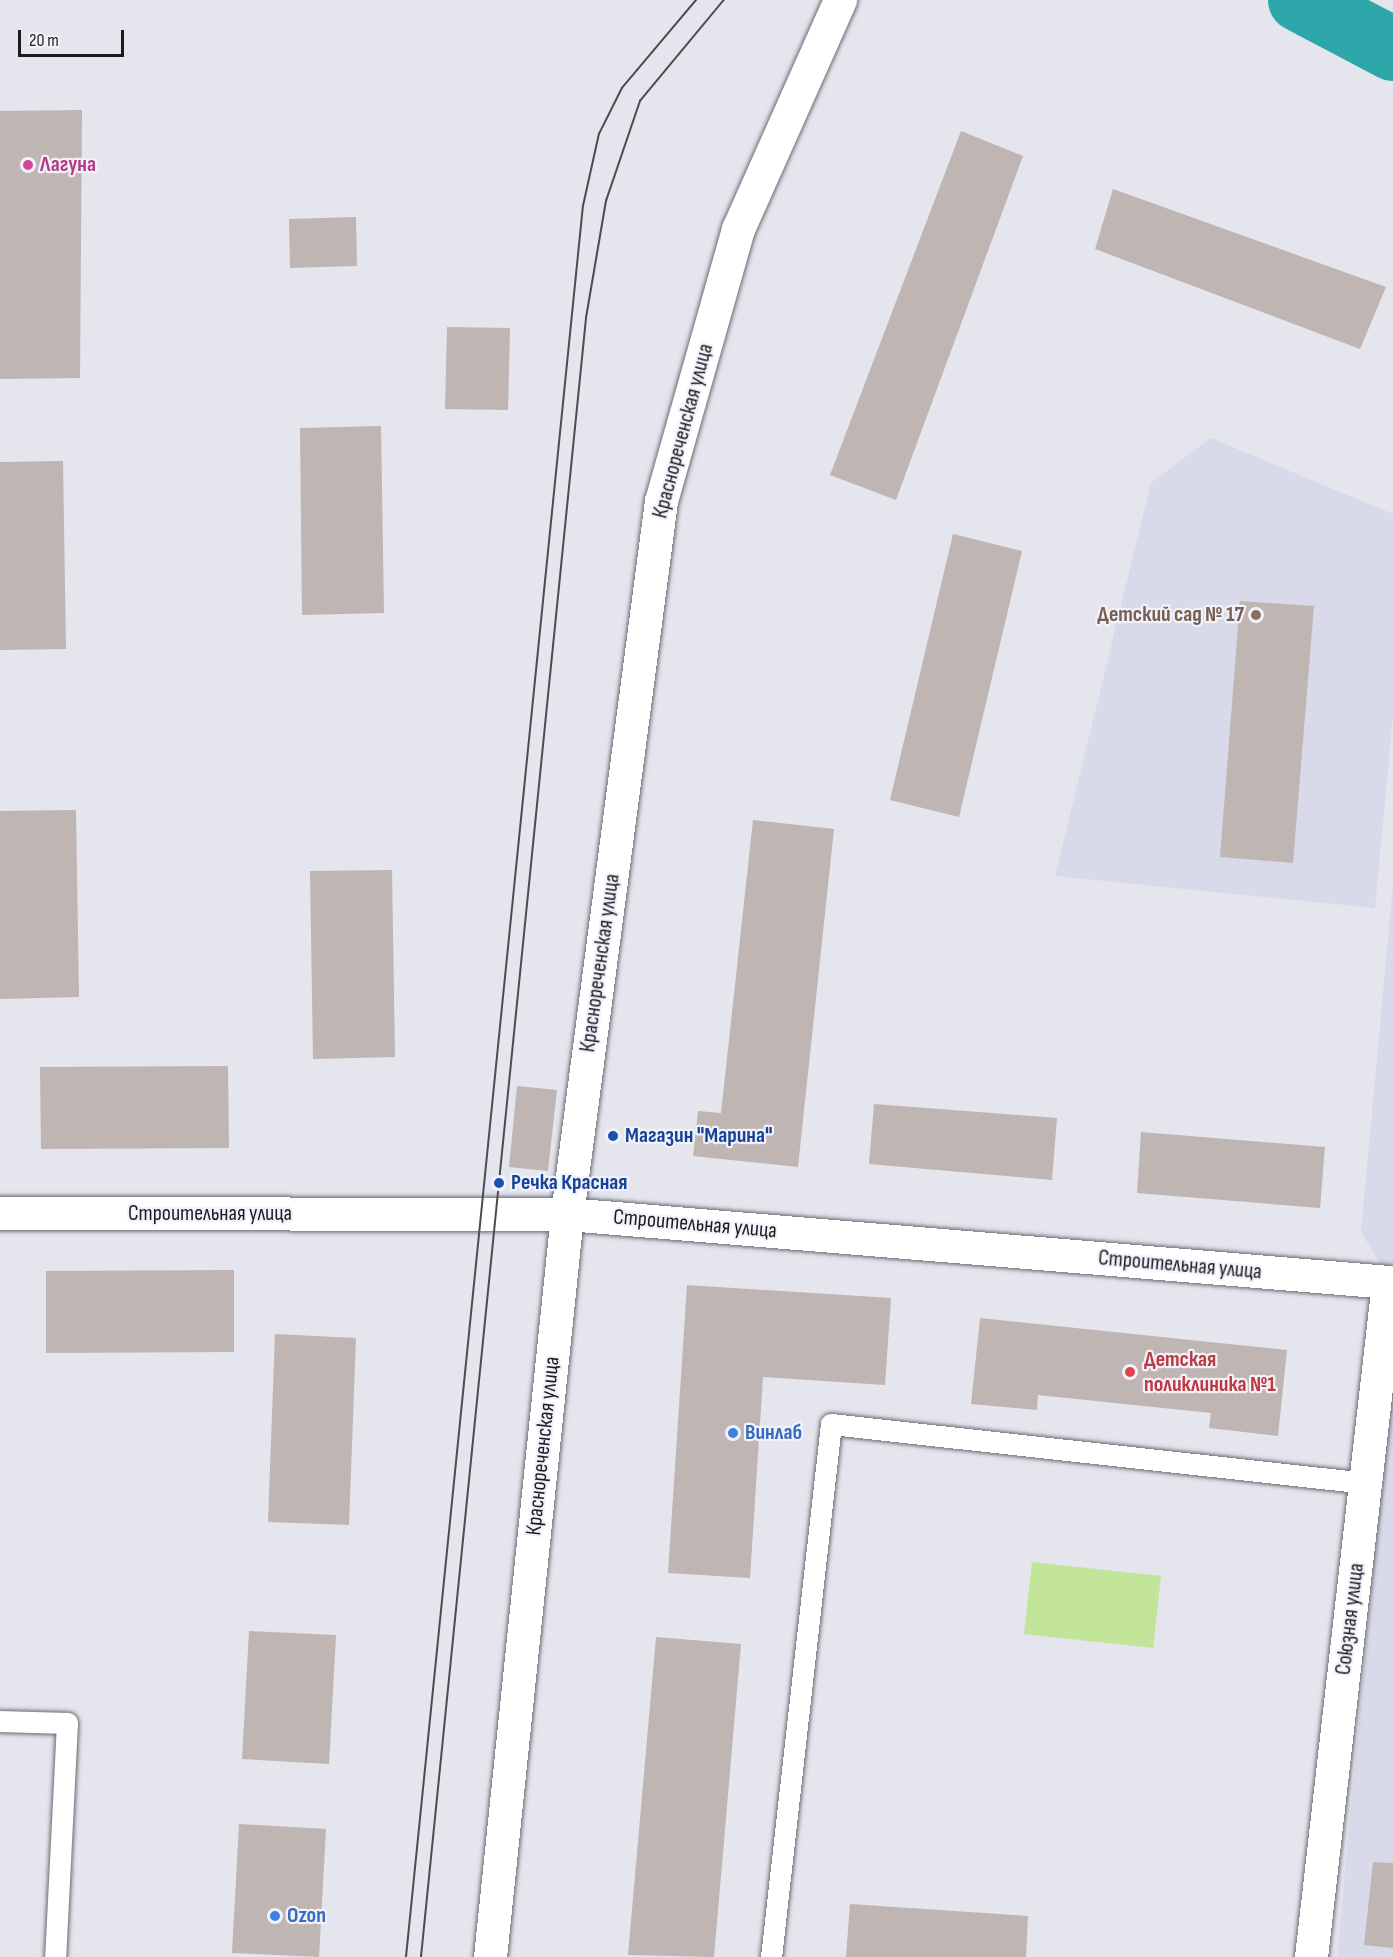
<!DOCTYPE html>
<meta charset="utf-8">
<style>
body{margin:0}
#map{position:relative;width:1393px;height:1957px;overflow:hidden;background:#e4e5ed;font-family:"Sofia Sans Condensed",sans-serif}
div>[style]{position:absolute}
.built>*{inset:0;background:#d8d9e9}
.green>*{inset:0;background:#c2e499}
.river>*{height:64px;margin:-32px;padding:0 32px;transform-origin:32px;border-radius:32px;background:#2da7aa}
.building>*{inset:0;background:#bfb5b3}
.roads{filter:drop-shadow(0 0 2px #6b6c73) drop-shadow(0 0 2px #6b6c73)}
.lane>*{height:21px;margin:-10.5px;padding:0 10.5px;transform-origin:10.5px;border-radius:10.5px;background:#fff}
.street>*{height:33px;margin:-16.5px;padding:0 16.5px;transform-origin:16.5px;border-radius:16.5px;background:#fff}
.secondary>*{height:33px;margin:-16.5px;padding:0 16.5px;transform-origin:16.5px;border-radius:16.5px;background:#fff}
.primary>*{height:33px;margin:-16.5px;padding:0 16.5px;transform-origin:16.5px;border-radius:16.5px;background:#fff}
.tram>*{height:1.5px;margin:-0.75px;padding:0 0.75px;transform-origin:0.75px;border-radius:0.75px;background:#4c4c50}
.dots>*{width:16px;height:16px;translate:-50% -50%;box-sizing:border-box;border:3px solid #f2f2fb;border-radius:50%}
span{translate:-50% -50%;white-space:nowrap;text-align:center;line-height:1.15;-webkit-text-stroke:4.5px #f2f2fb;paint-order:stroke}
.hotel-label{font-size:22px;color:#b23c85;font-weight:700}
.left{translate:0 -50%;text-align:left}
.street-label{font-size:22px;color:#1c1c1f}
.education-label{font-size:22px;color:#785e54;font-weight:700}
.right{translate:-100% -50%;text-align:right}
.transit-label{font-size:22px;color:#164399;font-weight:700}
.health-label{font-size:22px;color:#be3a42;font-weight:700}
.shop-label{font-size:22px;color:#366cbe;font-weight:700}
.scale{position:absolute;left:18px;top:30px;width:106px;height:27px;box-sizing:border-box;border:3px solid #1c1c1f;border-top:0;padding-left:8px;font-size:18px;line-height:21px;white-space:nowrap;color:#1c1c1f;-webkit-text-stroke:4px #f2f2fb;paint-order:stroke}
</style>
<div id="map">
<div class="built">
<i style="clip-path:polygon(1211px 438px,1393px 514px,1393px 716px,1375px 908px,1055px 876px,1151px 483px)"></i>
<i style="clip-path:polygon(1393px 884px,1393px 1284px,1361px 1232px)"></i>
<i style="clip-path:polygon(1393px 1356px,1393px 1957px,1337px 1957px)"></i>
</div>
<div class="green">
<i style="clip-path:polygon(1032px 1562px,1161px 1576px,1153px 1648px,1024px 1634px)"></i>
</div>
<div class="river">
<i style="left:1300px;top:0;width:105px;rotate:27.8deg"></i>
</div>
<div class="building">
<i style="clip-path:polygon(82px 110px,80px 378px,0 379px,0 111px)"></i>
<i style="clip-path:polygon(961px 131px,1023px 156px,896px 500px,830px 475px)"></i>
<i style="clip-path:polygon(1113px 189px,1386px 287px,1360px 349px,1095px 249px)"></i>
<i style="clip-path:polygon(356px 217px,357px 266px,290px 268px,289px 219px)"></i>
<i style="clip-path:polygon(447px 327px,510px 328px,508px 410px,445px 409px)"></i>
<i style="clip-path:polygon(381px 426px,384px 613px,302px 615px,300px 428px)"></i>
<i style="clip-path:polygon(63px 461px,66px 649px,0 650px,0 462px)"></i>
<i style="clip-path:polygon(953px 534px,1022px 551px,959px 817px,890px 800px)"></i>
<i style="clip-path:polygon(1240px 601px,1314px 606px,1293px 863px,1220px 857px)"></i>
<i style="clip-path:polygon(76px 810px,79px 997px,0 999px,0 811px)"></i>
<i style="clip-path:polygon(753px 820px,834px 829px,798px 1167px,693px 1156px,698px 1111px,721px 1113px)"></i>
<i style="clip-path:polygon(392px 870px,395px 1057px,313px 1059px,310px 871px)"></i>
<i style="clip-path:polygon(228px 1066px,229px 1148px,41px 1149px,40px 1067px)"></i>
<i style="clip-path:polygon(517px 1086px,557px 1090px,548px 1171px,509px 1167px)"></i>
<i style="clip-path:polygon(874px 1104px,1057px 1118px,1052px 1180px,869px 1164px)"></i>
<i style="clip-path:polygon(1141px 1132px,1325px 1147px,1320px 1208px,1137px 1193px)"></i>
<i style="clip-path:polygon(234px 1270px,234px 1352px,46px 1353px,46px 1271px)"></i>
<i style="clip-path:polygon(687px 1285px,891px 1298px,885px 1385px,763px 1377px,750px 1578px,668px 1573px)"></i>
<i style="clip-path:polygon(980px 1318px,1287px 1350px,1278px 1436px,1209px 1428px,1211px 1413px,1038px 1395px,1037px 1410px,971px 1404px)"></i>
<i style="clip-path:polygon(275px 1334px,356px 1338px,349px 1525px,268px 1522px)"></i>
<i style="clip-path:polygon(249px 1631px,336px 1635px,329px 1764px,242px 1759px)"></i>
<i style="clip-path:polygon(656px 1637px,741px 1644px,714px 1957px,628px 1955px)"></i>
<i style="clip-path:polygon(239px 1824px,326px 1829px,319px 1957px,232px 1953px)"></i>
<i style="clip-path:polygon(1373px 1862px,1393px 1863px,1393px 1948px,1364px 1945px)"></i>
<i style="clip-path:polygon(850px 1904px,1028px 1916px,1026px 1957px,846px 1957px)"></i>
</div>
<div class="roads">
<div class="lane">
<i style="left:0;top:1721px;width:67px;rotate:1.7deg"></i>
<i style="left:67px;top:1723px;width:234px;rotate:92.9deg"></i>
<i style="left:771px;top:1957px;width:536px;rotate:-83.58deg"></i>
<i style="left:831px;top:1424px;width:538px;rotate:6.29deg"></i>
</div>
<div class="street">
<i style="left:1311px;top:1957px;width:679px;rotate:-83.49deg"></i>
</div>
<div class="secondary">
<i style="left:0;top:1213px;width:567px;rotate:0.1deg"></i>
<i style="left:567px;top:1214px;width:824px;rotate:4.73deg"></i>
</div>
<div class="primary">
<i style="left:490px;top:1957px;width:747px;rotate:-84.08deg"></i>
<i style="left:567px;top:1214px;width:719px;rotate:-82.49deg"></i>
<i style="left:661px;top:501px;width:283px;rotate:-74.2deg"></i>
<i style="left:738px;top:229px;width:251px;rotate:-66deg"></i>
</div>
</div>
<div class="tram">
<i style="left:406px;top:1957px;width:1760px;rotate:-84.23deg"></i>
<i style="left:583px;top:206px;width:74px;rotate:-77.5deg"></i>
<i style="left:599px;top:134px;width:51px;rotate:-63.4deg"></i>
<i style="left:622px;top:88px;width:115px;rotate:-49.9deg"></i>
<i style="left:421px;top:1957px;width:1647px;rotate:-84.25deg"></i>
<i style="left:586px;top:318px;width:119px;rotate:-80.3deg"></i>
<i style="left:606px;top:201px;width:106px;rotate:-71.2deg"></i>
<i style="left:640px;top:101px;width:131px;rotate:-50.3deg"></i>
</div>
<div class="dots">
<i style="left:28px;top:165px;background:#d1479c"></i>
<i style="left:1256px;top:615px;background:#8d6e63"></i>
<i style="left:613px;top:1136px;background:#1a4fb4"></i>
<i style="left:499px;top:1183px;background:#1a4fb4"></i>
<i style="left:1130px;top:1372px;background:#e0444e"></i>
<i style="left:733px;top:1433px;background:#3f7fe0"></i>
<i style="left:275px;top:1916px;background:#3f7fe0"></i>
</div>
<div class="hotel-label">
<span class="left" style="left:40px;top:165px">Лагуна</span>
</div>
<div class="street-label">
<span style="left:683px;top:431px;rotate:-75deg">Краснореченская улица</span>
<span style="left:600px;top:963px;rotate:-82deg">Краснореченская улица</span>
<span style="left:210px;top:1214px">Строительная улица</span>
<span style="left:695px;top:1224px;rotate:5deg">Строительная улица</span>
<span style="left:1180px;top:1265px;rotate:5deg">Строительная улица</span>
<span style="left:543px;top:1446px;rotate:-84deg">Краснореченская улица</span>
<span style="left:1350px;top:1619px;rotate:-83deg">Союзная улица</span>
</div>
<div class="education-label">
<span class="right" style="left:1244px;top:615px">Детский сад № 17</span>
</div>
<div class="transit-label">
<span class="left" style="left:625px;top:1136px">Магазин "Марина"</span>
<span class="left" style="left:511px;top:1183px">Речка Красная</span>
</div>
<div class="health-label">
<span class="left" style="left:1144px;top:1372px">Детская<br>поликлиника №1</span>
</div>
<div class="shop-label">
<span class="left" style="left:745px;top:1433px">Винлаб</span>
<span class="left" style="left:287px;top:1916px">Ozon</span>
</div>
<div class="scale">20 m</div>
</div>
